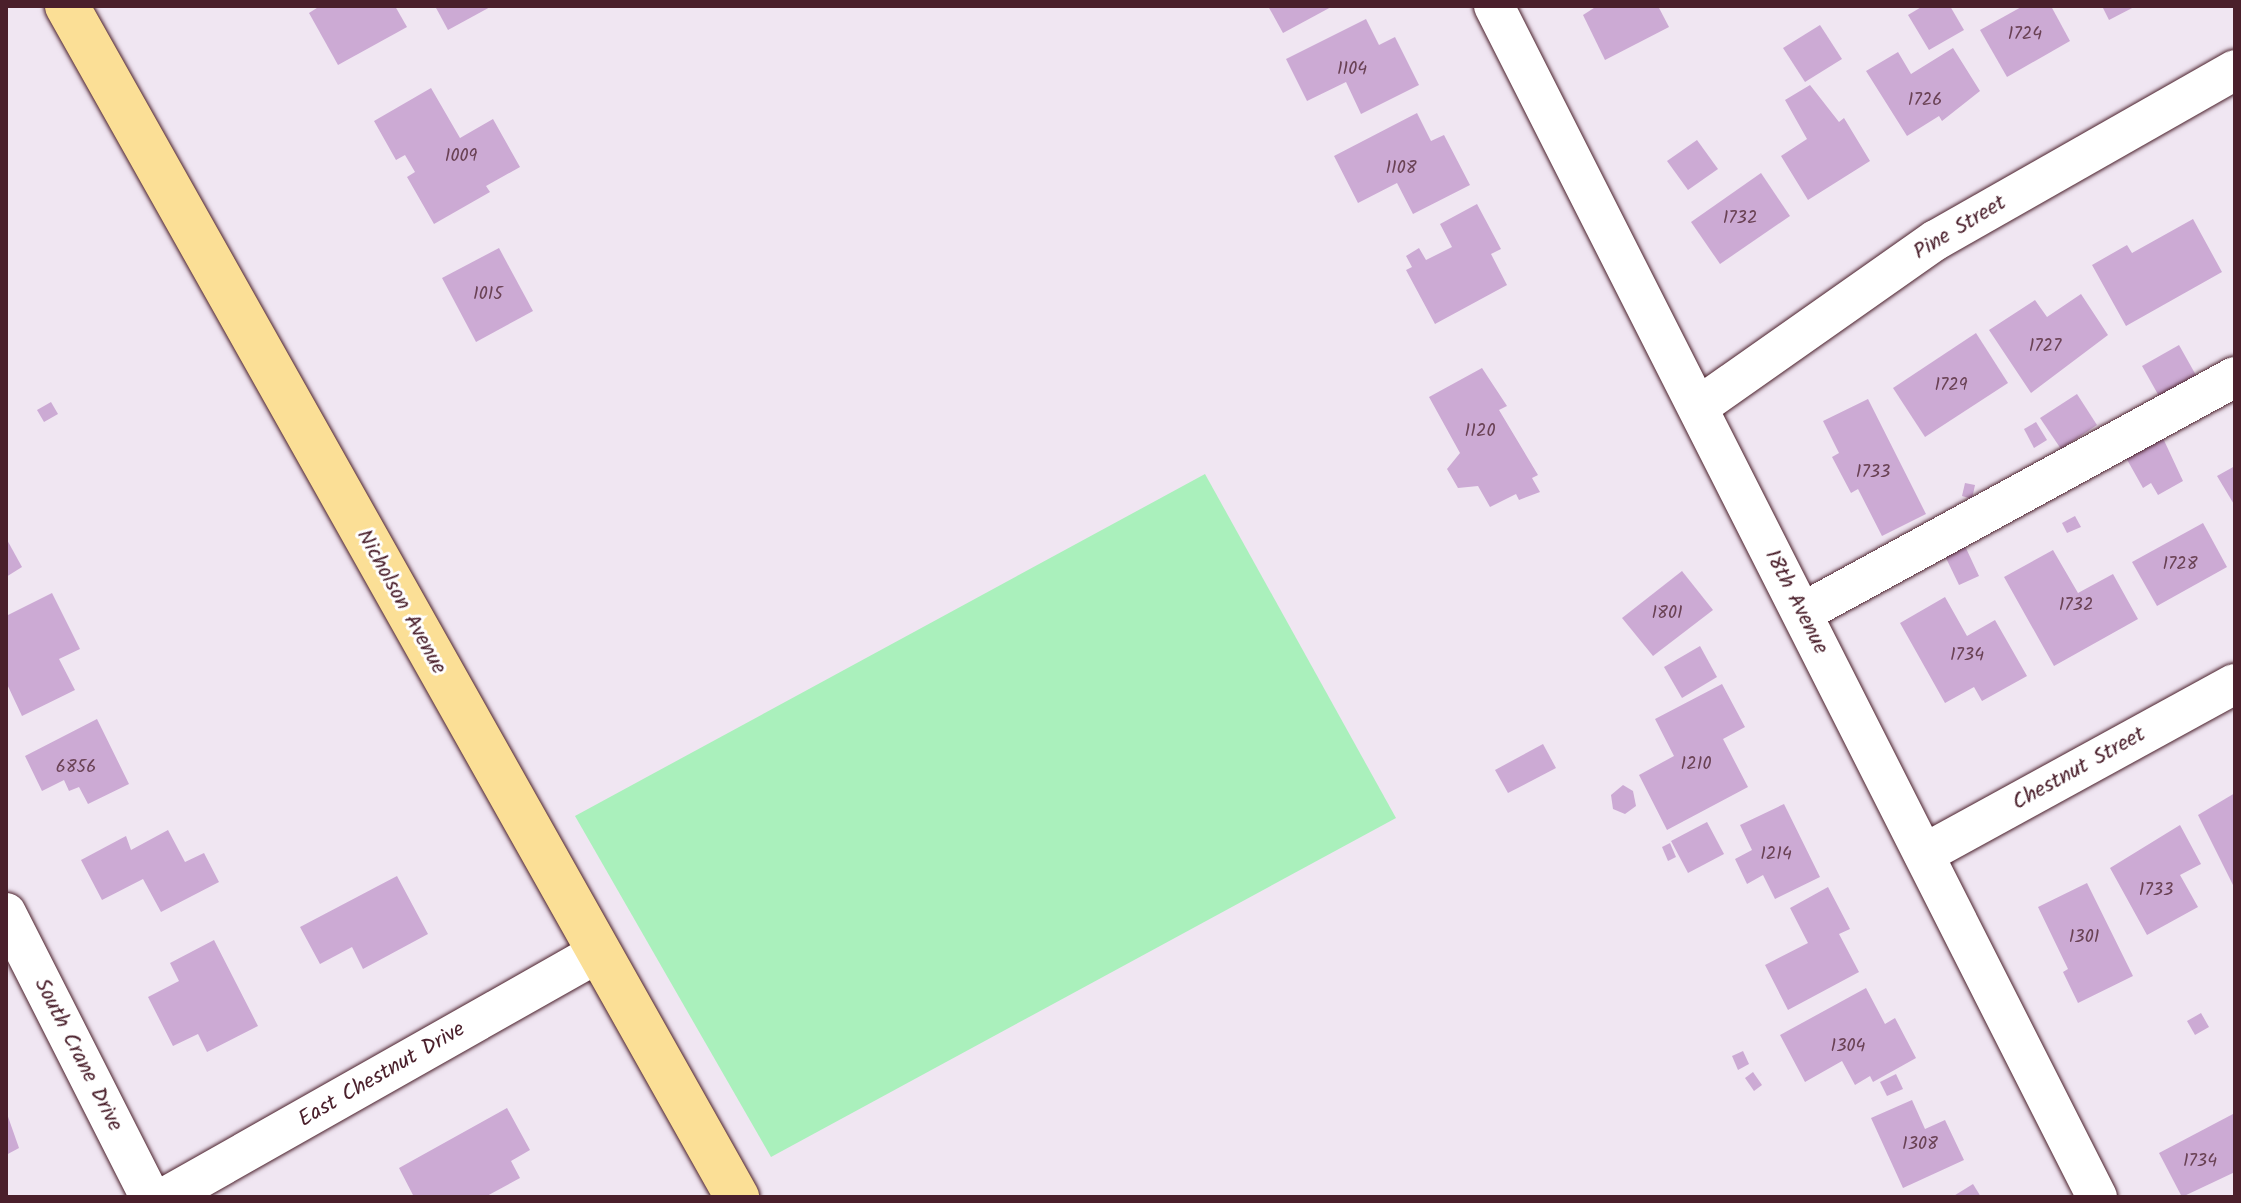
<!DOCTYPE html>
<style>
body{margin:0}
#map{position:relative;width:2241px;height:1203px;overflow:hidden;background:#f0e6f2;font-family:Kalam,sans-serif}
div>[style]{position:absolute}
.green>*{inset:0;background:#aaf0bc}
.building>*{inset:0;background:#ccaad4}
.roads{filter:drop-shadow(0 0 2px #4a1f2b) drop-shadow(0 0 2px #4a1f2b)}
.minor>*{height:40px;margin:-20px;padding:0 20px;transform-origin:20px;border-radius:20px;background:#fff}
.major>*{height:44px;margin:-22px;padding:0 22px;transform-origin:22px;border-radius:22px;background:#fbdf96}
span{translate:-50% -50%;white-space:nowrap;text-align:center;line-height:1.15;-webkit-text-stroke:6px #fff;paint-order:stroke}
.number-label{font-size:18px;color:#6a4255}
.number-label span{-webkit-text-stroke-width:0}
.street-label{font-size:22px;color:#4a1f2b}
.frame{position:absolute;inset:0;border:8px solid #4a1f2b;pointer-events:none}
</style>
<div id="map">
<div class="green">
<i style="clip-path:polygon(1205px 474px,1396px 818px,771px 1157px,575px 816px)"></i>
</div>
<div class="building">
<i style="clip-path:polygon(320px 6px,395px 6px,407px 27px,338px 65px,309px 13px)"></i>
<i style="clip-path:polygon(435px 6px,492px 6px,448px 30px)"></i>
<i style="clip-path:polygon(1268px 6px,1333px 6px,1283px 33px)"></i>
<i style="clip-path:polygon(1658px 6px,1669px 27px,1605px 60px,1583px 15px,1597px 6px)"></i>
<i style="clip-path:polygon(1923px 6px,1950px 6px,1964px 30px,1929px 50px,1908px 15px)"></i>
<i style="clip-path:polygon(2023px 6px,2051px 6px,2070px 41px,2007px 77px,1980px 30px)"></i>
<i style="clip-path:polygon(2102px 6px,2136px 6px,2109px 20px)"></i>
<i style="clip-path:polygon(1366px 19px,1379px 45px,1395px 37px,1419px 85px,1361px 114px,1346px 82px,1307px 101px,1286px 59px)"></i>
<i style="clip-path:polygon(1820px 25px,1842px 59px,1805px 82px,1783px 48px)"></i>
<i style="clip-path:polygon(1953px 48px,1980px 91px,1942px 121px,1939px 116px,1907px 136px,1866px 71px,1898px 52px,1911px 74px)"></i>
<i style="clip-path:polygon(1810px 85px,1839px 122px,1844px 118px,1870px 161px,1808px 200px,1781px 156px,1807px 139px,1785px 100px)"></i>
<i style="clip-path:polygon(431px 88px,460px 138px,493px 119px,520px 167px,486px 186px,490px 192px,434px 224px,407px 177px,415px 172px,405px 155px,396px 160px,374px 121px)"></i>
<i style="clip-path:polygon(1417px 113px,1431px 141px,1444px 135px,1470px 185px,1413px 214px,1397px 183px,1358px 203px,1334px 156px)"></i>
<i style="clip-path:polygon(1697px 140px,1718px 169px,1688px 190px,1667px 161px)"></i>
<i style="clip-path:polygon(1761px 173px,1790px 216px,1720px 264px,1691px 222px)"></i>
<i style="clip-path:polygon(1477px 204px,1501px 249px,1491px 254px,1507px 285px,1435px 324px,1406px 270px,1412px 267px,1406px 256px,1419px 248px,1426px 260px,1452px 247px,1440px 224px)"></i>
<i style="clip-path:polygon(2193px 219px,2222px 272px,2126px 326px,2092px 265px,2127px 245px,2132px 253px)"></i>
<i style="clip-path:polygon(499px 248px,533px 311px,476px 342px,442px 278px)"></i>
<i style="clip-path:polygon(2081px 294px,2108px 335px,2031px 393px,1989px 330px,2035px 300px,2047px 317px)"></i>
<i style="clip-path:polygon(1976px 333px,2008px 383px,1925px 437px,1893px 388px)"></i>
<i style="clip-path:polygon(2179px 345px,2197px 377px,2160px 398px,2142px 366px)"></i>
<i style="clip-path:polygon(1482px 368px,1507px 406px,1499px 410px,1538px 475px,1532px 478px,1540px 492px,1519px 500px,1516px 494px,1490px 507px,1478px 486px,1458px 488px,1447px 469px,1460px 453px,1429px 397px)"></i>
<i style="clip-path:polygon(2077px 394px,2097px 425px,2061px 449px,2040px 418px)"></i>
<i style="clip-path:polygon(1868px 399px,1926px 514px,1882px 536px,1858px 489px,1851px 493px,1832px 457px,1839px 453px,1823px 421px)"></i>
<i style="clip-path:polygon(51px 402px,58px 414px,44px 422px,37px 410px)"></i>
<i style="clip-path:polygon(2036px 422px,2047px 440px,2034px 448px,2024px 429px)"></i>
<i style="clip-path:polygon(2162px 436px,2183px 481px,2158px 495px,2151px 483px,2143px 488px,2125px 456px)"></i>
<i style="clip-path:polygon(2235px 466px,2235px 506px,2217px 476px)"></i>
<i style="clip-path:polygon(1965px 483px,1975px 485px,1972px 499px,1962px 496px)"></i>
<i style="clip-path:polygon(2075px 516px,2081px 527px,2067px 533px,2062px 523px)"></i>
<i style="clip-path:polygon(2203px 523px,2227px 567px,2157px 606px,2132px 562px)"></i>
<i style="clip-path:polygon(6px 538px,22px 567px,6px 577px)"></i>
<i style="clip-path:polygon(1965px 546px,1979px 576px,1959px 585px,1945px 556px)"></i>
<i style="clip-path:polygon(2053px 550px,2078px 593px,2113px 574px,2138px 619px,2054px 666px,2004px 577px)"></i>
<i style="clip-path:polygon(1682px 571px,1713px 610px,1653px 656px,1622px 618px)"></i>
<i style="clip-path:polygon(52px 593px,80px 649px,59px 659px,75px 690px,22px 716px,6px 682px,6px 616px)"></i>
<i style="clip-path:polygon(1945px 597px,1967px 636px,1995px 620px,2027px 676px,1982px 701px,1974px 687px,1945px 703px,1900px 623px)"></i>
<i style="clip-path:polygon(1700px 646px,1717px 677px,1682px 698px,1664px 667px)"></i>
<i style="clip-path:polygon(1722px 684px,1745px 727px,1723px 739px,1748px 787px,1667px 830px,1639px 775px,1674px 756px,1655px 719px)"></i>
<i style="clip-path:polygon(97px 719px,129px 784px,88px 804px,79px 787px,69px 791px,64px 780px,42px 791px,25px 756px)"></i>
<i style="clip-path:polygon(1543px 744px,1556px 768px,1508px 793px,1495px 770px)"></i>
<i style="clip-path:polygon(1623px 785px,1633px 791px,1636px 806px,1625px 814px,1613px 809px,1611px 795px)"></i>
<i style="clip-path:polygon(2235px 793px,2235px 889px,2198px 815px)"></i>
<i style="clip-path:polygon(1784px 804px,1820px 877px,1775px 899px,1763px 875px,1747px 884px,1735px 859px,1752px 850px,1740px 825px)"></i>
<i style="clip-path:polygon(1707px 822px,1724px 854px,1688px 873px,1671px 841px)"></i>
<i style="clip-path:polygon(2180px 825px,2201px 864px,2180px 875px,2198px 907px,2147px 935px,2110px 868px)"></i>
<i style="clip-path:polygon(168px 830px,185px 862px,204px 853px,219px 882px,161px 912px,143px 879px,102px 900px,81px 860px,126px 836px,131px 850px)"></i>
<i style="clip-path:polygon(1670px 843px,1676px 857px,1668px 861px,1662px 847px)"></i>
<i style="clip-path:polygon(397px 876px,428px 934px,363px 969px,352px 947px,320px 964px,300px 927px)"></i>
<i style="clip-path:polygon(2087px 883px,2133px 976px,2078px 1003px,2063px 972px,2068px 969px,2038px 907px)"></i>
<i style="clip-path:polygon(1828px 887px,1850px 929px,1839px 934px,1859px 972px,1788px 1010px,1765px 965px,1808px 943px,1790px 908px)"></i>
<i style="clip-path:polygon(214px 940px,258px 1026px,207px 1052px,198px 1034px,173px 1046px,148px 997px,179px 981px,170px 963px)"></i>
<i style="clip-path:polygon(1866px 988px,1885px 1024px,1895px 1018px,1916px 1058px,1873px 1082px,1870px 1076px,1855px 1085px,1842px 1061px,1805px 1082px,1780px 1035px)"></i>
<i style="clip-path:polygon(2201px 1013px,2209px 1027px,2195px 1035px,2187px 1021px)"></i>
<i style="clip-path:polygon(1743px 1051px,1749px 1064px,1738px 1070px,1732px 1056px)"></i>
<i style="clip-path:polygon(1753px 1072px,1762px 1085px,1754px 1091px,1745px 1078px)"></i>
<i style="clip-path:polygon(1896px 1074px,1903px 1089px,1887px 1096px,1880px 1082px)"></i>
<i style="clip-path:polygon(1912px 1100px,1925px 1129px,1945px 1120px,1964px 1160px,1903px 1188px,1871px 1118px)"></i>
<i style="clip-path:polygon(507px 1108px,530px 1150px,511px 1161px,520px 1178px,485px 1197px,414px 1197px,399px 1168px)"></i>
<i style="clip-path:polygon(6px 1111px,19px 1148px,6px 1155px)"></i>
<i style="clip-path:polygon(2233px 1114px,2235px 1172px,2182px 1197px,2159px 1153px)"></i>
<i style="clip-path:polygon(1973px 1184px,1981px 1197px,1952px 1197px)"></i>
</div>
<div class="roads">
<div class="minor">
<i style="left:1494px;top:6px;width:1335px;rotate:63.15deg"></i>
<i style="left:1698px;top:407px;width:291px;rotate:-35.1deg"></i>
<i style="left:1936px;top:240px;width:344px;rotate:-29.6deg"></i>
<i style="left:1802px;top:613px;width:493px;rotate:-28.6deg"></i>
<i style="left:1924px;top:854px;width:354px;rotate:-28.7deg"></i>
<i style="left:6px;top:913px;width:318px;rotate:63.1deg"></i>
<i style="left:166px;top:1197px;width:496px;rotate:-29.5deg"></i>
</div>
<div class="major">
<i style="left:67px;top:6px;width:1367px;rotate:60.64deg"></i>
</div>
</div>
<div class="number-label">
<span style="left:2025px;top:35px">1724</span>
<span style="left:1352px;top:70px">1104</span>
<span style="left:1925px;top:101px">1726</span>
<span style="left:461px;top:157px">1009</span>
<span style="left:1401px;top:169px">1108</span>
<span style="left:1740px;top:219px">1732</span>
<span style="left:488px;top:295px">1015</span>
<span style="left:2045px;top:347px">1727</span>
<span style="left:1951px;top:386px">1729</span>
<span style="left:1480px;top:432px">1120</span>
<span style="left:1873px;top:473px">1733</span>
<span style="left:2180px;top:565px">1728</span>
<span style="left:2076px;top:606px">1732</span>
<span style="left:1667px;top:614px">1801</span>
<span style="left:1967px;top:656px">1734</span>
<span style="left:1696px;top:765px">1210</span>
<span style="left:76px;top:768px">6856</span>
<span style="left:1776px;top:855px">1214</span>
<span style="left:2156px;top:891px">1733</span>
<span style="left:2084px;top:938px">1301</span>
<span style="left:1848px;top:1047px">1304</span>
<span style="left:1920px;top:1145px">1308</span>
<span style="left:2200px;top:1162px">1734</span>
</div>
<div class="street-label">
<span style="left:1960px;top:228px;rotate:-31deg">Pine Street</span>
<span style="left:401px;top:602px;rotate:61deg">Nicholson Avenue</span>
<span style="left:1796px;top:602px;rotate:63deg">18th Avenue</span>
<span style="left:2079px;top:769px;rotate:-29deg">Chestnut Street</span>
<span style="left:78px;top:1055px;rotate:63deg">South Crane Drive</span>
<span style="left:382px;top:1075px;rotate:-30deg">East Chestnut Drive</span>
</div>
<div class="frame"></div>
</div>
